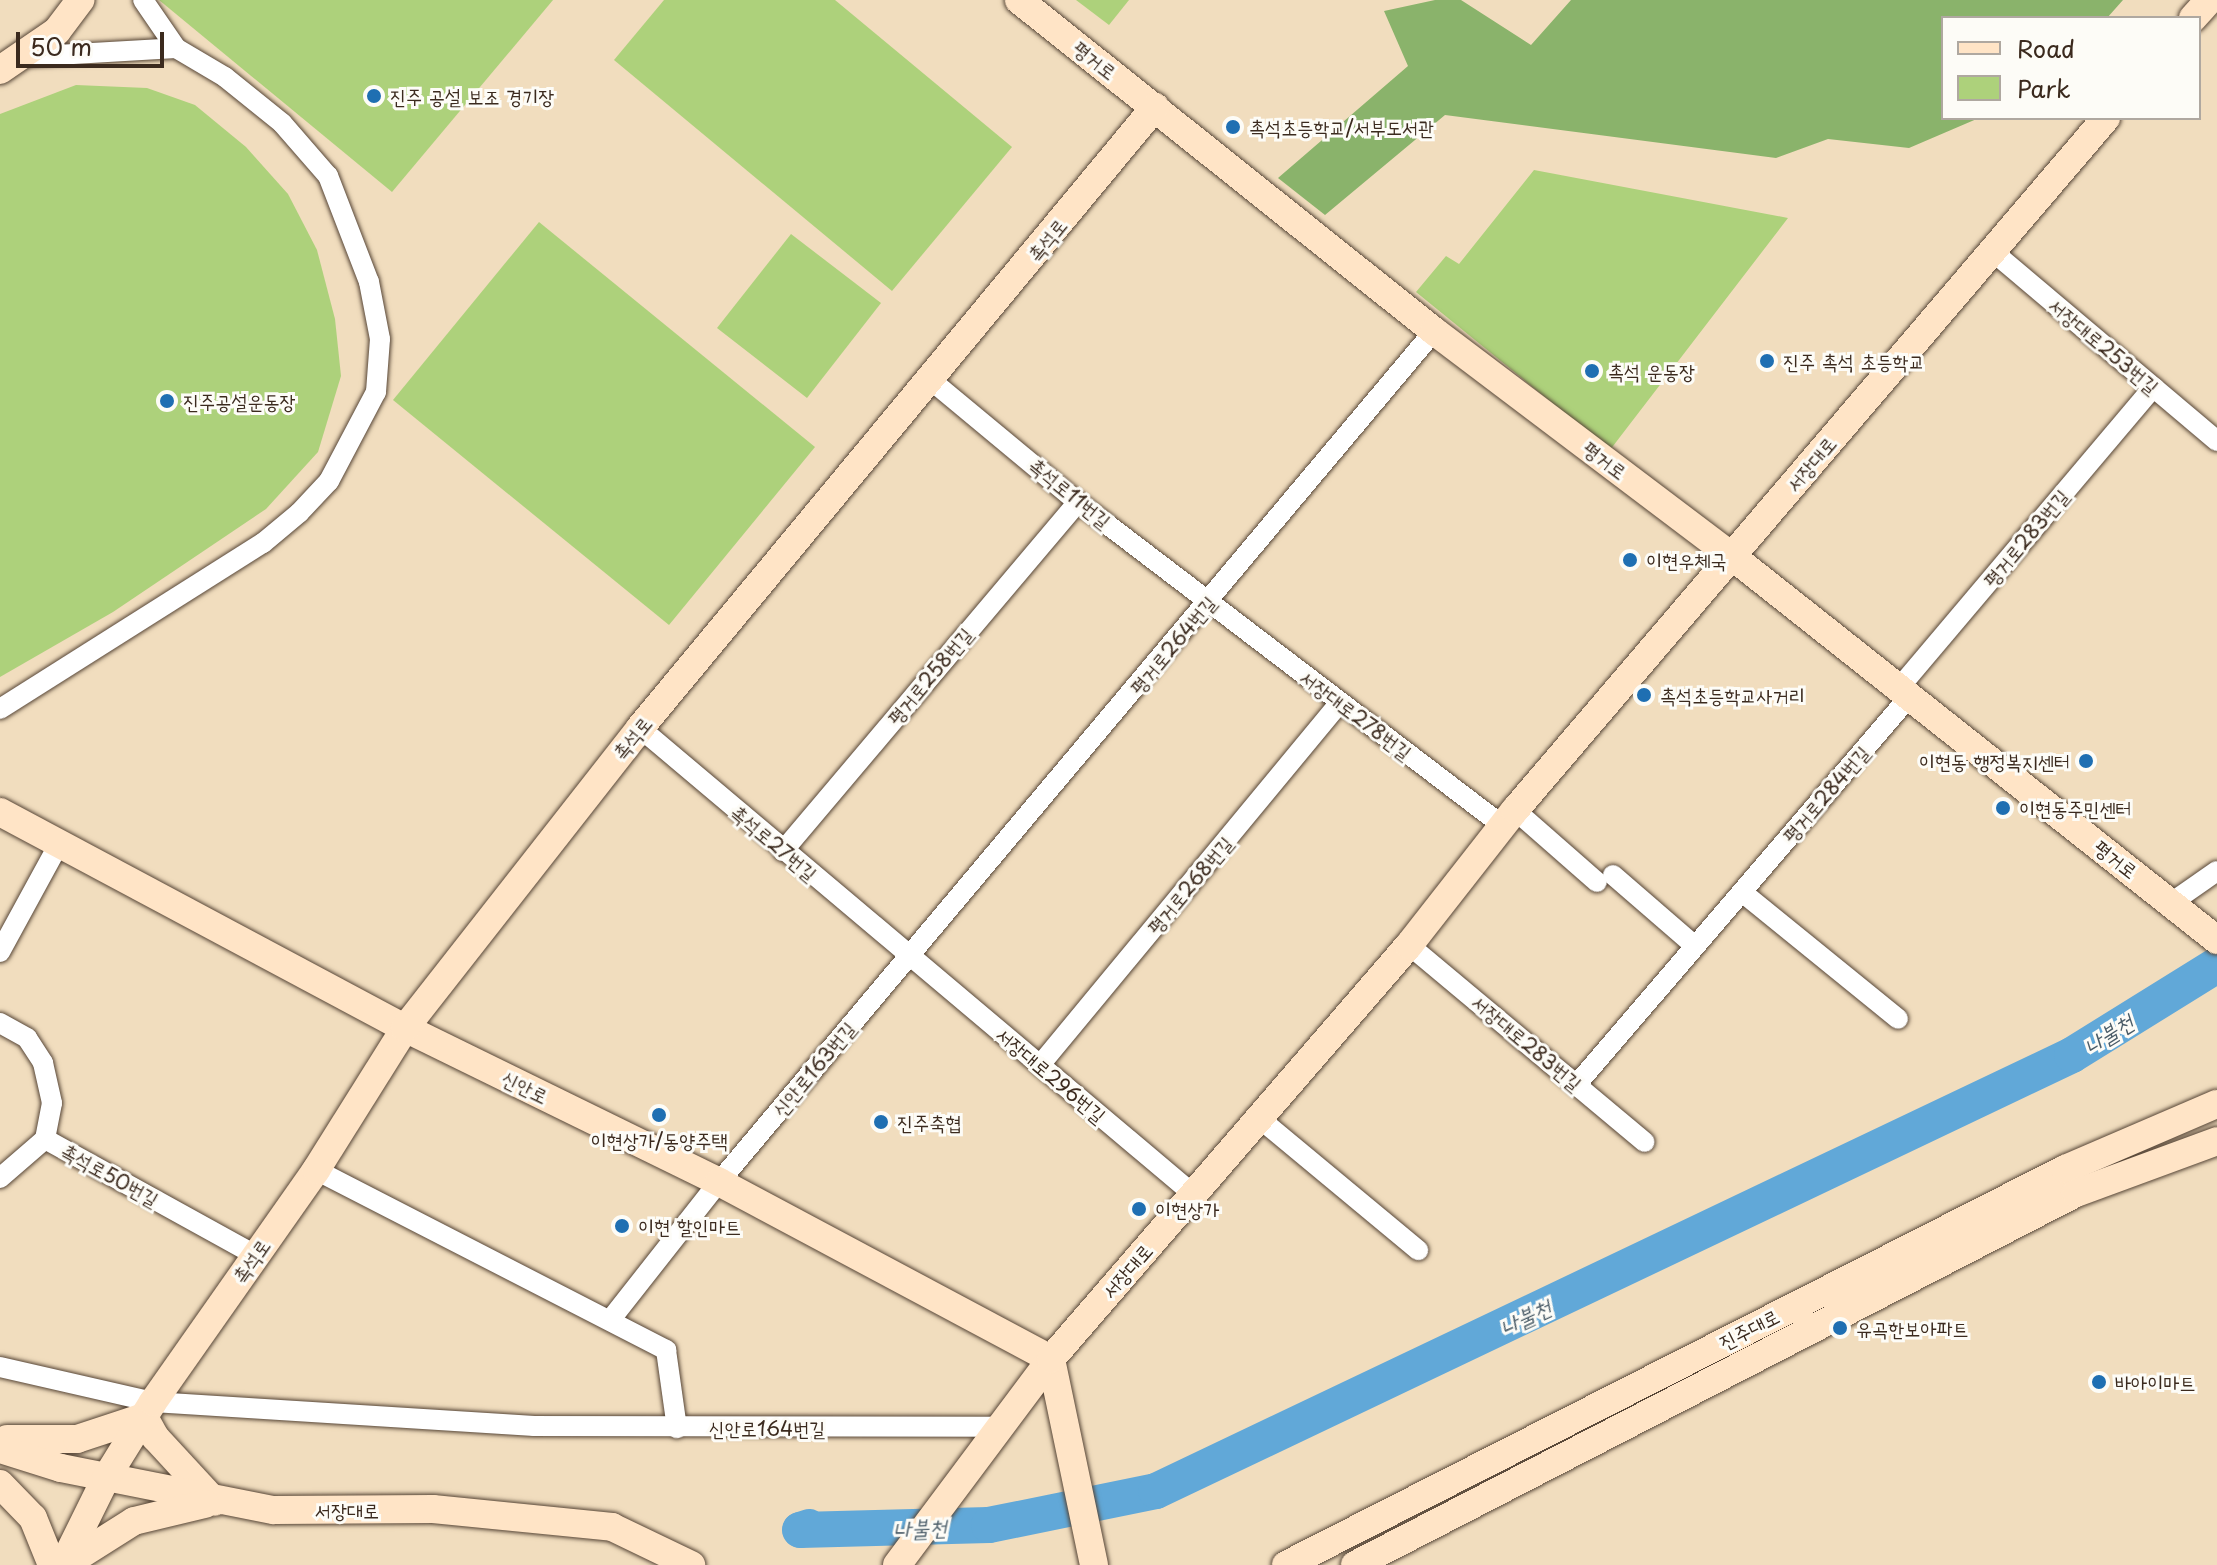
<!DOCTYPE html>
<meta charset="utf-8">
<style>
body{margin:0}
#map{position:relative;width:2217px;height:1565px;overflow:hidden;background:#f1ddbe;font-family:"Playpen Sans","Poor Story",sans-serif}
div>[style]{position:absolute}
.green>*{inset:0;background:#add17b}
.forest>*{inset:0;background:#8ab36b}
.river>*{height:36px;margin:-18px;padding:0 18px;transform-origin:18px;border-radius:18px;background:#61a8d8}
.roads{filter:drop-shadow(0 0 2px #564536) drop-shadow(0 0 2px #564536)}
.street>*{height:20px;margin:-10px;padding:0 10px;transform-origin:10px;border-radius:10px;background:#fff}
.secondary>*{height:28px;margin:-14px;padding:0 14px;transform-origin:14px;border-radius:14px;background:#ffe4c6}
.dots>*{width:22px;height:22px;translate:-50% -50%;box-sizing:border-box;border:4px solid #fdfcf7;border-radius:50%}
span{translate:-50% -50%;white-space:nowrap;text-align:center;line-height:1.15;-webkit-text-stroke:6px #fdfcf7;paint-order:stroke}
.street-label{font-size:20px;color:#3b2a1e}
.poi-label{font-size:20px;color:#3b2a1e}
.left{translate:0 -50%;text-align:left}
.right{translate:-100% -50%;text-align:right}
.water-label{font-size:22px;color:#4a5c68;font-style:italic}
.legend{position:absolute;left:1941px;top:16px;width:260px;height:104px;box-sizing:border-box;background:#fdfcf7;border:2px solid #afa8a0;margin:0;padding:10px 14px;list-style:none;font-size:24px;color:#3b2a1e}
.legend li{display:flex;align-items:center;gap:16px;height:40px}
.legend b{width:40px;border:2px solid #afa8a0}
.scale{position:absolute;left:16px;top:32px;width:148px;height:36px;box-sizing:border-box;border:4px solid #3b2a1e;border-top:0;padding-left:10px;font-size:24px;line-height:28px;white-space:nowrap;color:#3b2a1e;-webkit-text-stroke:6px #fdfcf7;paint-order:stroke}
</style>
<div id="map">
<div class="green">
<i style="clip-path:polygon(159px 0,553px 0,392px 192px)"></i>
<i style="clip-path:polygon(664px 0,835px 0,1012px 147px,892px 291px,614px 60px)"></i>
<i style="clip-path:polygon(1076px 0,1129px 0,1109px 25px)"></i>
<i style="clip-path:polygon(76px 85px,147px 88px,195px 105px,246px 147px,288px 194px,317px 250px,335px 319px,341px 376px,318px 452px,266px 509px,113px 612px,0 677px,0 114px)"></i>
<i style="clip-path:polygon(1534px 170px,1788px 218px,1610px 450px,1416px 292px,1446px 256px,1459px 264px)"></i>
<i style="clip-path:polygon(539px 222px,815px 447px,669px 625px,393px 400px)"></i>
<i style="clip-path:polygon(791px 234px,881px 303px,807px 398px,717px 328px)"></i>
</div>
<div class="forest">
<i style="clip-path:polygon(1435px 0,1461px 0,1531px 45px,1571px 0,2123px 0,2107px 18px,1943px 18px,1943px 118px,1979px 118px,1909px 148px,1828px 139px,1776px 158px,1445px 115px,1325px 215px,1278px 178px,1408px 66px,1384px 11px)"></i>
</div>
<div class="river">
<i style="left:809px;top:1527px;width:9px;rotate:162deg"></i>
<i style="left:800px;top:1530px;width:189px;rotate:-1.5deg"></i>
<i style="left:989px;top:1525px;width:170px;rotate:-11.5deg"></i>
<i style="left:1156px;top:1491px;width:1014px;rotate:-25.45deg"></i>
<i style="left:2072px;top:1055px;width:171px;rotate:-31.8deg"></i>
</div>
<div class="roads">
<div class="street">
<i style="left:22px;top:57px;width:154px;rotate:-3.3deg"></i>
<i style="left:1991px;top:250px;width:296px;rotate:40.2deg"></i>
<i style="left:932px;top:381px;width:190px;rotate:39.7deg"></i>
<i style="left:1078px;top:502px;width:534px;rotate:37.32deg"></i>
<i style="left:1899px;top:688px;width:394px;rotate:-49.8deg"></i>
<i style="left:0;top:709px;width:311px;rotate:-32.3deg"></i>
<i style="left:263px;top:543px;width:47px;rotate:-39.8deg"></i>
<i style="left:299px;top:513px;width:44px;rotate:-46.8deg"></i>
<i style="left:329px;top:481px;width:101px;rotate:-62.2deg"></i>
<i style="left:376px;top:392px;width:53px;rotate:-85.7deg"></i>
<i style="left:380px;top:339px;width:58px;rotate:-100.9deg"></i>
<i style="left:369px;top:282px;width:114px;rotate:-111.1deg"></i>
<i style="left:328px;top:176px;width:70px;rotate:-131deg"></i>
<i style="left:282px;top:123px;width:73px;rotate:-141.1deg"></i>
<i style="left:225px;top:77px;width:57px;rotate:-149.4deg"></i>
<i style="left:176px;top:48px;width:58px;rotate:-124.5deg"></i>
<i style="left:640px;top:728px;width:723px;rotate:40.12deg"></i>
<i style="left:1515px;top:810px;width:109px;rotate:41.3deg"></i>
<i style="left:783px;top:851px;width:457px;rotate:-49.8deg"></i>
<i style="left:1613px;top:875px;width:108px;rotate:40.9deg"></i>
<i style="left:1742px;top:892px;width:201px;rotate:39.1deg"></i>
<i style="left:2171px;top:903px;width:56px;rotate:-34.8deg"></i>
<i style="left:1409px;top:945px;width:307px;rotate:39.9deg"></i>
<i style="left:0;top:952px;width:125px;rotate:-61.4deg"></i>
<i style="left:0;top:1023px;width:31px;rotate:29deg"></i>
<i style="left:27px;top:1038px;width:30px;rotate:57deg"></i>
<i style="left:43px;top:1063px;width:41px;rotate:77.3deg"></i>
<i style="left:52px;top:1103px;width:37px;rotate:101deg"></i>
<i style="left:1040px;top:1065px;width:469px;rotate:-50.4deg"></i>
<i style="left:1577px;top:1084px;width:510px;rotate:-49.37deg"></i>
<i style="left:1259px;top:1118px;width:207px;rotate:39.7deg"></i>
<i style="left:45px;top:1139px;width:240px;rotate:28.9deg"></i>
<i style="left:316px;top:1170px;width:394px;rotate:27.2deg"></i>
<i style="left:666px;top:1350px;width:79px;rotate:82deg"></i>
<i style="left:0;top:1178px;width:60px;rotate:-40.9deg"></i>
<i style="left:611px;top:1319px;width:174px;rotate:-51.8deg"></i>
<i style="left:719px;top:1182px;width:1111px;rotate:-49.96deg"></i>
<i style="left:0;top:1367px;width:157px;rotate:12.9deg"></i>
<i style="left:153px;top:1402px;width:382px;rotate:3.6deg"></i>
<i style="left:534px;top:1426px;width:465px;rotate:0.1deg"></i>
</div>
<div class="secondary">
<i style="left:1019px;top:0;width:531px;rotate:38.58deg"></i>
<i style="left:1434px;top:331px;width:375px;rotate:37.1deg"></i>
<i style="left:1733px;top:557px;width:617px;rotate:38.36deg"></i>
<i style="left:2193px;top:18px;width:24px;rotate:-48deg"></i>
<i style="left:0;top:70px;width:69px;rotate:-34.4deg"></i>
<i style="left:57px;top:31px;width:39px;rotate:-53deg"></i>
<i style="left:0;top:812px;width:459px;rotate:28.1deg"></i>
<i style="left:405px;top:1028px;width:350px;rotate:26.1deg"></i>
<i style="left:719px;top:1182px;width:376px;rotate:28.1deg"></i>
<i style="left:1051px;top:1359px;width:210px;rotate:78.2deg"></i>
<i style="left:7px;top:1439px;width:70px"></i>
<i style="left:77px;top:1439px;width:71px;rotate:-18.2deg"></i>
<i style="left:144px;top:1417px;width:23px;rotate:61deg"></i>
<i style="left:155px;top:1437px;width:88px;rotate:47.3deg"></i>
<i style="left:0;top:1449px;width:64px;rotate:17.3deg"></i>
<i style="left:61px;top:1468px;width:217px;rotate:11.2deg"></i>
<i style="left:274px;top:1510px;width:159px;rotate:-0.4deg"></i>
<i style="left:433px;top:1509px;width:180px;rotate:5.7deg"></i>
<i style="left:612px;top:1527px;width:88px;rotate:25.7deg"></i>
<i style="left:0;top:1484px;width:47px;rotate:45.9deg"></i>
<i style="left:33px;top:1518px;width:51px;rotate:68deg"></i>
<i style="left:66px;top:1564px;width:80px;rotate:-32.3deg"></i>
<i style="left:134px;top:1521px;width:73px;rotate:-13.5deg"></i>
<i style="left:63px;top:1565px;width:97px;rotate:-63.7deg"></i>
<i style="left:106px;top:1478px;width:89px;rotate:-58.3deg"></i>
<i style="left:153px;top:1402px;width:284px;rotate:-54.9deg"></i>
<i style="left:316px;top:1170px;width:168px;rotate:-57.9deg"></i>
<i style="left:405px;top:1028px;width:381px;rotate:-51.9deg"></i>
<i style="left:640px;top:728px;width:807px;rotate:-50.33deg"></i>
<i style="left:897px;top:1565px;width:257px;rotate:-53.2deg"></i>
<i style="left:1051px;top:1359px;width:547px;rotate:-49.15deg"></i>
<i style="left:1409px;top:945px;width:172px;rotate:-51.9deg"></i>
<i style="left:1515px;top:810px;width:910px;rotate:-49.5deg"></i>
<i style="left:1286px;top:1565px;width:874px;rotate:-26.95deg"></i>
<i style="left:2065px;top:1169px;width:165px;rotate:-23.2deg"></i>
<i style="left:1355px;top:1565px;width:811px;rotate:-27.29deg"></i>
<i style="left:2076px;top:1193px;width:150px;rotate:-20.2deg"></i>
</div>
</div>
<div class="dots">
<i style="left:374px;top:96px;background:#1f6fb2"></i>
<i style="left:1233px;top:127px;background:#1f6fb2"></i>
<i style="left:1767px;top:361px;background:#1f6fb2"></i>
<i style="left:1592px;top:371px;background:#1f6fb2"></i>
<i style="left:167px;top:401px;background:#1f6fb2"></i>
<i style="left:1630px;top:560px;background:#1f6fb2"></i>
<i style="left:1644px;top:695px;background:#1f6fb2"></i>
<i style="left:2086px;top:761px;background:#1f6fb2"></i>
<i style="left:2003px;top:808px;background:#1f6fb2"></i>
<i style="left:659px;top:1115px;background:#1f6fb2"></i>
<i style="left:881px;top:1122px;background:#1f6fb2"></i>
<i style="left:1139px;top:1209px;background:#1f6fb2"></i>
<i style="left:622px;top:1226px;background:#1f6fb2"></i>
<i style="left:1840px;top:1328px;background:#1f6fb2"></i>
<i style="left:2099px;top:1382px;background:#1f6fb2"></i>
</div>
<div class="street-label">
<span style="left:1095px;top:60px;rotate:38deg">평거로</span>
<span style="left:1047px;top:240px;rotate:-51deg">촉석로</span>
<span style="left:2104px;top:346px;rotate:40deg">서장대로253번길</span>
<span style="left:1605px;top:460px;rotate:37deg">평거로</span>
<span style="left:1811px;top:464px;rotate:-50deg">서장대로</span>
<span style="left:1070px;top:493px;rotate:39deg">촉석로11번길</span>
<span style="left:2026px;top:538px;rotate:-50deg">평거로283번길</span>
<span style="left:1173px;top:645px;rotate:-50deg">평거로264번길</span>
<span style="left:930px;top:676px;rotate:-50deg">평거로258번길</span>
<span style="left:1356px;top:715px;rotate:37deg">서장대로278번길</span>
<span style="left:632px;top:738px;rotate:-51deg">촉석로</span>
<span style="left:1826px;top:794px;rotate:-49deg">평거로284번길</span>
<span style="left:774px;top:843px;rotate:40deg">촉석로27번길</span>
<span style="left:2116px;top:859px;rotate:38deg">평거로</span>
<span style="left:1190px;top:885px;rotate:-50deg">평거로268번길</span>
<span style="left:1527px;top:1043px;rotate:40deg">서장대로283번길</span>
<span style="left:814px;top:1069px;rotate:-50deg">신안로163번길</span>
<span style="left:1051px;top:1075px;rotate:40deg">서장대로296번길</span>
<span style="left:525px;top:1087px;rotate:26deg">신안로</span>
<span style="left:110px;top:1175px;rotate:29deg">촉석로50번길</span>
<span style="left:251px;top:1261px;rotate:-55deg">촉석로</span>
<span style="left:1127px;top:1271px;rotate:-49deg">서장대로</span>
<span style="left:1749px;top:1329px;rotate:-27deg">진주대로</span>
<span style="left:767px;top:1428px">신안로164번길</span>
<span style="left:347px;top:1510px">서장대로</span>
</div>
<div class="poi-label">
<span class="left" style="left:390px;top:96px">진주 공설 보조 경기장</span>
<span class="left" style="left:1249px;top:127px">촉석초등학교/서부도서관</span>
<span class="left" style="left:1783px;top:361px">진주 촉석 초등학교</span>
<span class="left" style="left:1608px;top:371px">촉석 운동장</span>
<span class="left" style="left:183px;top:401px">진주공설운동장</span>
<span class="left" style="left:1646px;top:560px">이현우체국</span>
<span class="left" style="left:1660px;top:695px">촉석초등학교사거리</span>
<span class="right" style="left:2070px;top:761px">이현동 행정복지센터</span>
<span class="left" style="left:2019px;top:808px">이현동주민센터</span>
<span class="left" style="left:897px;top:1122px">진주축협</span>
<span style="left:659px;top:1140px">이현상가/동양주택</span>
<span class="left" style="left:1155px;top:1209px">이현상가</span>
<span class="left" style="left:638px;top:1226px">이현 할인마트</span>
<span class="left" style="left:1856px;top:1328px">유곡한보아파트</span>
<span class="left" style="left:2115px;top:1382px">바아이마트</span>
</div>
<div class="water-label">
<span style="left:2108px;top:1033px;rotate:-32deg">나불천</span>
<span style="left:1525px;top:1316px;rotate:-25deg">나불천</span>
<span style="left:920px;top:1527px;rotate:-2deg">나불천</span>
</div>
<ul class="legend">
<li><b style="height:10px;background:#ffe4c6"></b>Road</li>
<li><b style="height:22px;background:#add17b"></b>Park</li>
</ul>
<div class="scale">50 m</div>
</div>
